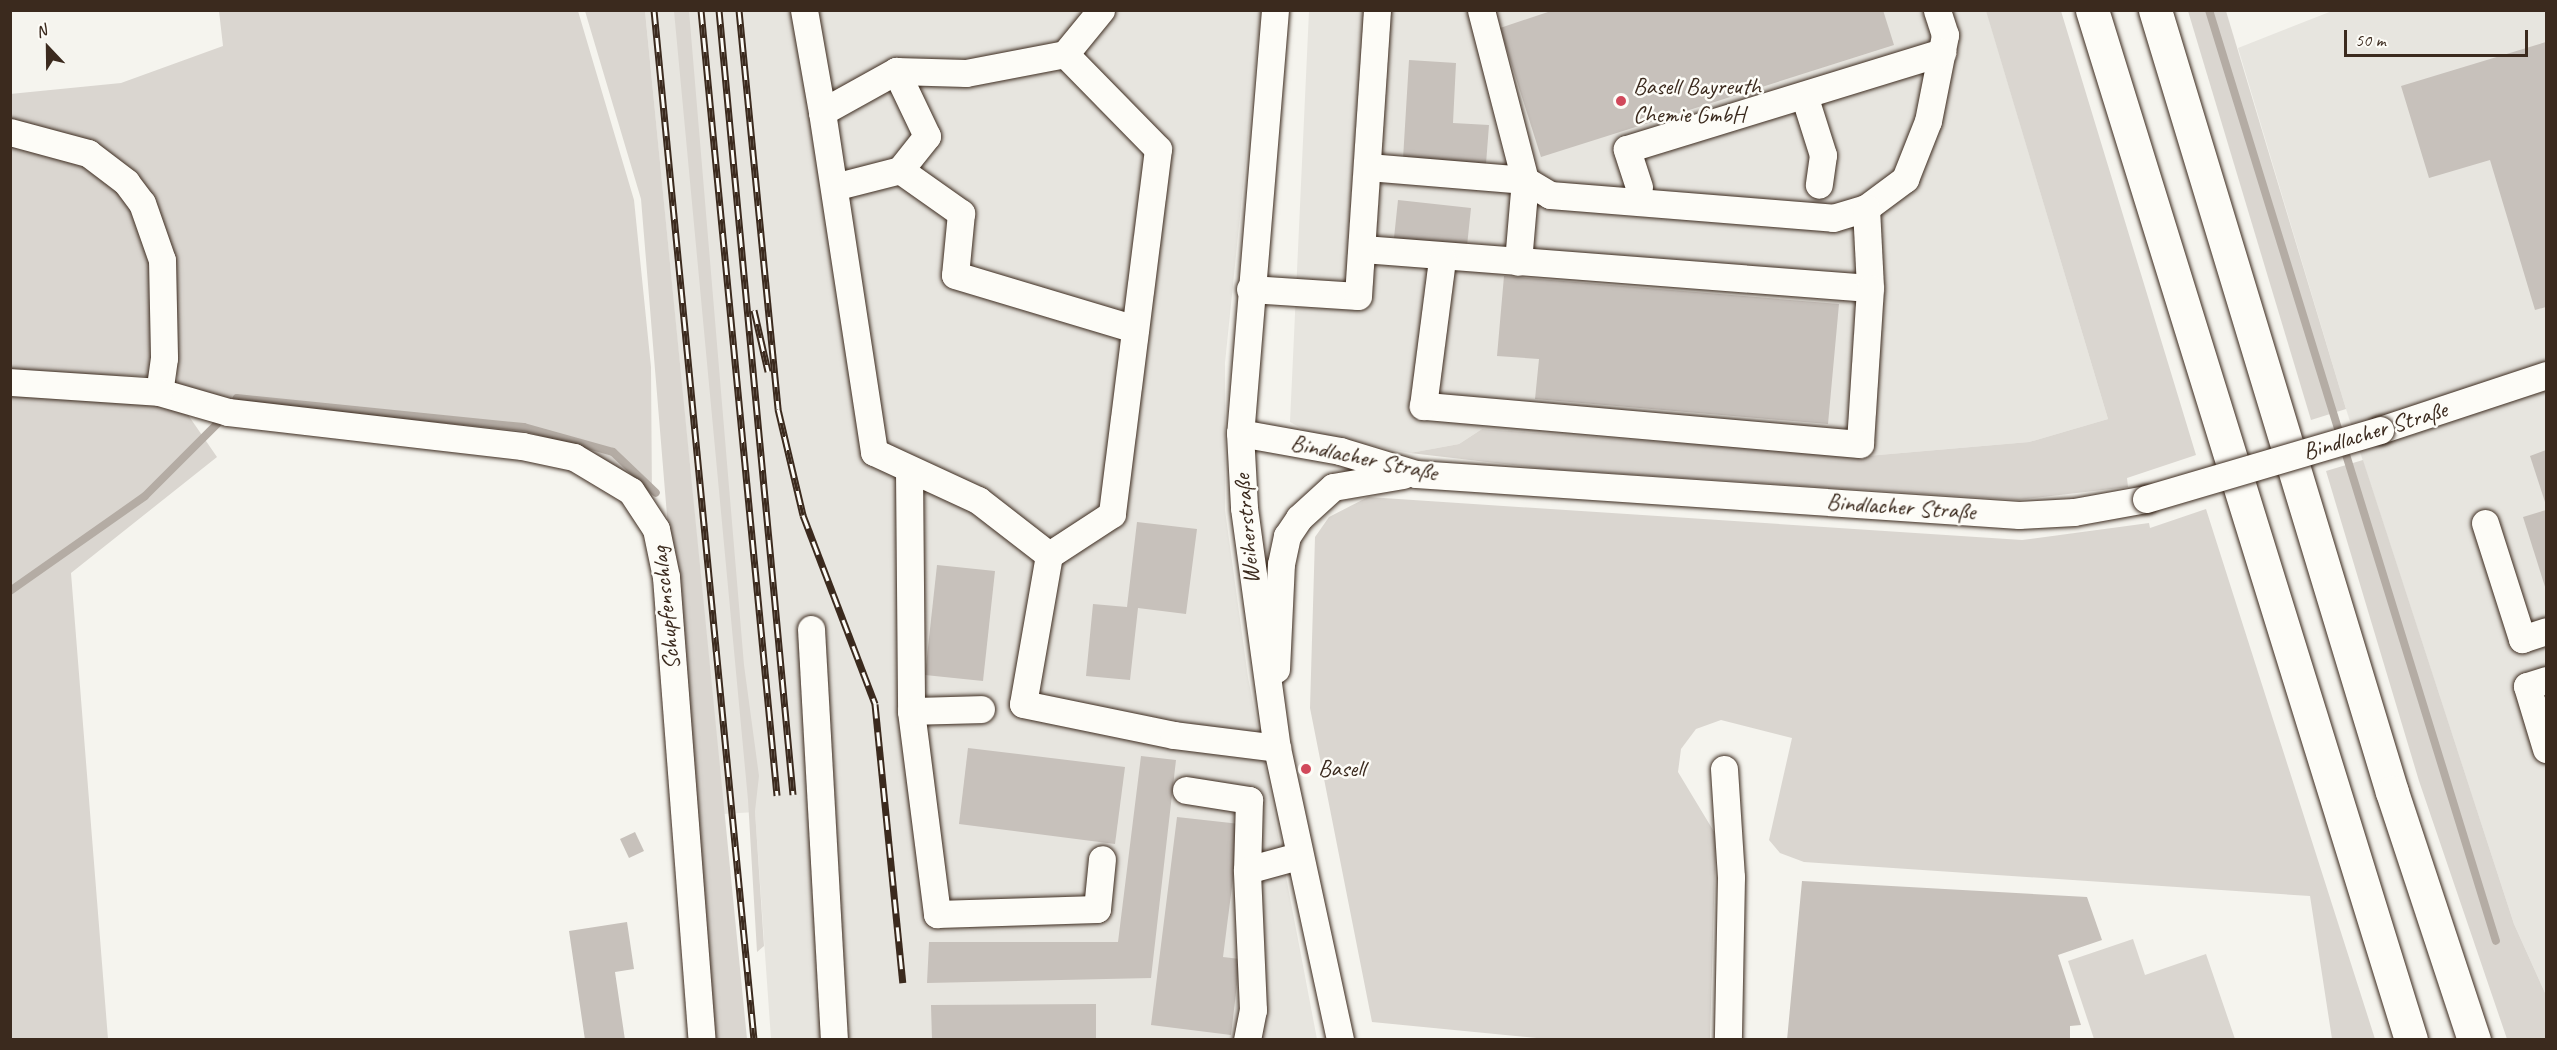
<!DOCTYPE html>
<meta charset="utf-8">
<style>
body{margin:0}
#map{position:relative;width:2557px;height:1050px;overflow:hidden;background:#f5f4ee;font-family:Caveat,sans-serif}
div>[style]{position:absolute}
.built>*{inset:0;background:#e7e5df}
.green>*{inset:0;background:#dad6d0}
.stream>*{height:8px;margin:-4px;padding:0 4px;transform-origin:4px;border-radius:4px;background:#b4aca4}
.building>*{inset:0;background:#c7c1bb}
.roads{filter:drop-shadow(0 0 2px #3b2a1e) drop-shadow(0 0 2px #3b2a1e)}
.minor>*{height:27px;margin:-13.5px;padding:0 13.5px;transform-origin:13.5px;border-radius:13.5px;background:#fdfcf7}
.highway>*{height:33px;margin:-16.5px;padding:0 16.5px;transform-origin:16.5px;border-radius:16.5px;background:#fdfcf7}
.rail>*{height:7px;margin-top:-3.5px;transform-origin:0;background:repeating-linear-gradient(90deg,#fdfcf7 0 14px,#3b2a1e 0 28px);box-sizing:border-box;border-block:2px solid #3b2a1e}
.bridges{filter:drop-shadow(0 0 2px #3b2a1e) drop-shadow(0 0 2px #3b2a1e)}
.minor-bridge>*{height:27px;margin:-13.5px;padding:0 13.5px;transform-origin:13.5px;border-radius:13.5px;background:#fdfcf7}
.dots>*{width:16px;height:16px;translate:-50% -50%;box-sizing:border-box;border:3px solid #fdfcf7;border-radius:50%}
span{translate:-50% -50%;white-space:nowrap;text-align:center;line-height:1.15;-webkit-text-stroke:5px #fdfcf7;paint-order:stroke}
.poi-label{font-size:24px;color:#3b2a1e}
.left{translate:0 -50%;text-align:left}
.street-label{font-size:24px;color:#3b2a1e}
.frame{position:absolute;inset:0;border:12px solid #3b2a1e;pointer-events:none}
.north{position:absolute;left:18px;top:18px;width:60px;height:60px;-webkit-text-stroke:4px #fdfcf7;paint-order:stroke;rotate:338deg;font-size:16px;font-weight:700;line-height:24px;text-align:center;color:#3b2a1e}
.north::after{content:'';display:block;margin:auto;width:21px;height:27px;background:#3b2a1e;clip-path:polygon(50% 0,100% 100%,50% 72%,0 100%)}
.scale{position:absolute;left:2344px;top:30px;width:184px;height:27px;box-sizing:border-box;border:3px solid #3b2a1e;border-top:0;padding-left:8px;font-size:18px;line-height:21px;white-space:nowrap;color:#3b2a1e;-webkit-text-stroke:4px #fdfcf7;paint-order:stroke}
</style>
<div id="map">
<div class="built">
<i style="clip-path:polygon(1986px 10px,2108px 419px,2029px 442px,1867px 456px,1482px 429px,1459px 444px,1410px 453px,1310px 433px,1290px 422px,1309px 11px)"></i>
<i style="clip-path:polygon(645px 11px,1261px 11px,1225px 363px,1225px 510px,1248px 677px,1317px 1039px,771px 1039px,755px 812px,724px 814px)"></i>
<i style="clip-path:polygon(2332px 11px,2546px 11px,2546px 995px,2514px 924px,2346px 409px,2238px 48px)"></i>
</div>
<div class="green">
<i style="clip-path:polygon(219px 11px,578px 11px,634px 200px,651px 367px,652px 501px,608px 464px,238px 404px,178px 385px,169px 291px,130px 179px,11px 128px,10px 94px,121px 83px,223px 46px)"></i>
<i style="clip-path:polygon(585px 11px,645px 11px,747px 1039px,710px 1039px,641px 199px)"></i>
<i style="clip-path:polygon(674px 11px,689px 11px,744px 665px,759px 776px,755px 811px,764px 946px,757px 952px,748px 800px)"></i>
<i style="clip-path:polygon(1986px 11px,2061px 11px,2196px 455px,2127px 478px,2128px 487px,2018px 500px,1548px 469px,1410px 453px,1459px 444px,1482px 429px,1867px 456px,2029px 442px,2108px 419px)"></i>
<i style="clip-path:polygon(2188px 11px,2226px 11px,2346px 409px,2311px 420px)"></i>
<i style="clip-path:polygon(10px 137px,37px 142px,124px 186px,157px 257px,149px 376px,11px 374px)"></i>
<i style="clip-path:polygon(11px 388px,184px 409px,217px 457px,71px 573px,108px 1039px,11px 1040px)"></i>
<i style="clip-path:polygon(2363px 460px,2514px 924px,2546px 995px,2546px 1039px,2507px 1039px,2419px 781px,2326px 471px)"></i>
<i style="clip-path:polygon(1368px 497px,2022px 540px,2149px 523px,2150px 528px,2206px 509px,2375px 1039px,2332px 1039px,2310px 896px,1804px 862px,1780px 853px,1769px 840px,1792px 738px,1721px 720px,1696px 729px,1681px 749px,1678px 772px,1716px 835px,1710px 1039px,1547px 1039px,1372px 1022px,1310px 708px,1315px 537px,1329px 517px)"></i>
<i style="clip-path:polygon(2133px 939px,2145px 975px,2206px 954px,2235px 1039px,2094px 1039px,2068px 961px)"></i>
</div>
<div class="stream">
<i style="left:2209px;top:10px;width:974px;rotate:72.87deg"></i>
<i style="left:232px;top:406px;width:9px;rotate:-58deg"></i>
<i style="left:237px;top:398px;width:288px;rotate:5.8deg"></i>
<i style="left:524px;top:427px;width:92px;rotate:15.7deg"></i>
<i style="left:613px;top:452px;width:59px;rotate:43.6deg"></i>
<i style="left:10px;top:591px;width:165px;rotate:-35.1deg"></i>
<i style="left:145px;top:496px;width:113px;rotate:-45deg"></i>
</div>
<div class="building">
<i style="clip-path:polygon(1554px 10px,1883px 10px,1894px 45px,1541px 157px,1500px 28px)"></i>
<i style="clip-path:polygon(2546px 42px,2546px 307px,2535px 310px,2490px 160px,2429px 178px,2401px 86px)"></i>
<i style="clip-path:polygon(1409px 60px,1456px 63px,1453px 123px,1489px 125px,1486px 164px,1403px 159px)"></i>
<i style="clip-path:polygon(1398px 200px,1471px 208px,1467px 246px,1394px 238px)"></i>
<i style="clip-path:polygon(1504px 276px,1839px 304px,1828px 424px,1535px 399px,1539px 359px,1497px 356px)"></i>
<i style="clip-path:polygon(2546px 450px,2546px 505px,2530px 456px)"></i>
<i style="clip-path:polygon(2546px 510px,2546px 590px,2523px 517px)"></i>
<i style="clip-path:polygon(1137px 522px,1197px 529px,1186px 614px,1138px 608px,1130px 680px,1086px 676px,1093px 604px,1127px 607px)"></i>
<i style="clip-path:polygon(937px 565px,995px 571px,983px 681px,925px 675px)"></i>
<i style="clip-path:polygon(968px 748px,1125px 767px,1115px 844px,959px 824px)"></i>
<i style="clip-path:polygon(1141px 756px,1176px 760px,1151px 978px,927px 983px,929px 942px,1118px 942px)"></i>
<i style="clip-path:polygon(1177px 817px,1240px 824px,1223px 957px,1240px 959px,1231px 1035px,1151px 1025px)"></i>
<i style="clip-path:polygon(635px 832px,644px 851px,629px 858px,620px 839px)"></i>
<i style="clip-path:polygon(1802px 881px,2087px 897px,2102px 940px,2058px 955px,2081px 1025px,2070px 1026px,2070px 1040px,1787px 1040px)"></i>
<i style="clip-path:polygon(627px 922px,634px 969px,615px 972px,625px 1040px,585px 1040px,569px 931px)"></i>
<i style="clip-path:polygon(1096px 1004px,1096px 1040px,932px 1040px,931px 1005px)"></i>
</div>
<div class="roads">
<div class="minor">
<i style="left:804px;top:10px;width:104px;rotate:80deg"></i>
<i style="left:822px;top:112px;width:85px;rotate:-29deg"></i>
<i style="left:896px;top:71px;width:70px;rotate:1.6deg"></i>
<i style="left:966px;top:73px;width:101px;rotate:-10.9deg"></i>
<i style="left:1101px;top:10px;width:57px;rotate:129.3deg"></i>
<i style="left:1065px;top:54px;width:133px;rotate:45.6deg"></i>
<i style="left:1158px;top:149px;width:368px;rotate:97.2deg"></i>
<i style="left:1112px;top:514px;width:75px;rotate:146.9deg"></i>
<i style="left:1049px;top:555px;width:151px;rotate:99.9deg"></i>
<i style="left:1023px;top:704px;width:154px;rotate:11.6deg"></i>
<i style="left:1174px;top:735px;width:104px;rotate:7.2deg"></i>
<i style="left:1275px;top:10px;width:424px;rotate:94.7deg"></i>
<i style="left:1240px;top:433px;width:75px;rotate:86.9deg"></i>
<i style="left:1244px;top:508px;width:242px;rotate:82.2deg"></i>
<i style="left:1277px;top:748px;width:299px;rotate:77.8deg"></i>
<i style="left:1481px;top:10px;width:176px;rotate:75.5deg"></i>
<i style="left:1525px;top:180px;width:82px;rotate:94.9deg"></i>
<i style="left:896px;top:71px;width:72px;rotate:64.5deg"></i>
<i style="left:927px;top:136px;width:43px;rotate:128.5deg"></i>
<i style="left:900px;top:170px;width:75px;rotate:35.2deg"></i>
<i style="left:961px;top:213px;width:62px;rotate:95.5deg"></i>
<i style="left:955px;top:275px;width:188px;rotate:16.7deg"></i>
<i style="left:1804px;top:95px;width:63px;rotate:72.4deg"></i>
<i style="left:1823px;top:155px;width:30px;rotate:98deg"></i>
<i style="left:822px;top:112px;width:344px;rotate:81.3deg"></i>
<i style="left:874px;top:452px;width:115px;rotate:24.8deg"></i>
<i style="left:978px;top:500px;width:90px;rotate:37.8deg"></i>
<i style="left:10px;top:132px;width:81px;rotate:15.1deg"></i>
<i style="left:88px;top:153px;width:48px;rotate:37.3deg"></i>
<i style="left:126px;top:182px;width:26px;rotate:53deg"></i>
<i style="left:142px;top:203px;width:60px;rotate:70.7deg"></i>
<i style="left:162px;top:260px;width:98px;rotate:88.8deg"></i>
<i style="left:164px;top:358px;width:34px;rotate:98deg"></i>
<i style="left:159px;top:392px;width:72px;rotate:16.2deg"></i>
<i style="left:228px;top:412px;width:296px;rotate:6.6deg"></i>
<i style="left:522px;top:446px;width:53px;rotate:11.9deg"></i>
<i style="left:574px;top:457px;width:66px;rotate:30.8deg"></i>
<i style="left:631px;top:491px;width:45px;rotate:56.7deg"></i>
<i style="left:656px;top:529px;width:49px;rotate:78.2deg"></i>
<i style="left:666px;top:577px;width:464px;rotate:85.6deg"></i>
<i style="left:1368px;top:167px;width:158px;rotate:4.7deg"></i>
<i style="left:1525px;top:180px;width:29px;rotate:31deg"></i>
<i style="left:1550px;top:195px;width:284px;rotate:4.6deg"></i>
<i style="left:1833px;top:218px;width:34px;rotate:-17deg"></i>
<i style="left:1866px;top:208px;width:49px;rotate:-36.6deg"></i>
<i style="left:1905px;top:179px;width:62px;rotate:-68.4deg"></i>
<i style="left:1928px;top:121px;width:88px;rotate:-78.8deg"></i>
<i style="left:1945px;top:35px;width:26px;rotate:-108deg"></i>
<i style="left:834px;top:187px;width:68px;rotate:-14.4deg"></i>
<i style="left:1639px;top:187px;width:40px;rotate:-108deg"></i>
<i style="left:1627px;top:149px;width:330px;rotate:-17.1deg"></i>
<i style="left:1866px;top:208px;width:80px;rotate:87.1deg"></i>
<i style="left:1363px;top:249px;width:508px;rotate:4.4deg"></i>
<i style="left:1870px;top:288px;width:156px;rotate:93.7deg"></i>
<i style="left:1860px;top:444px;width:439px;rotate:-175deg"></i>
<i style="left:1423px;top:406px;width:148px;rotate:-82.6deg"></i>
<i style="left:1250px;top:289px;width:108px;rotate:3.7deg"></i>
<i style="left:1358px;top:296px;width:287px;rotate:-86.2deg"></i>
<i style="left:10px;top:382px;width:149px;rotate:3.8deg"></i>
<i style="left:2380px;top:430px;width:175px;rotate:-18.3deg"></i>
<i style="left:1240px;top:433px;width:102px;rotate:10.2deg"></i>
<i style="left:1340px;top:451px;width:79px;rotate:16.8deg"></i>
<i style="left:1416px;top:474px;width:604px;rotate:3.89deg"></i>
<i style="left:2019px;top:515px;width:55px;rotate:-3.1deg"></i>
<i style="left:2074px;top:512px;width:73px;rotate:-10.2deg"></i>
<i style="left:909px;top:471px;width:240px;rotate:89.5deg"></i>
<i style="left:911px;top:711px;width:205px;rotate:82.7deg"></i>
<i style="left:937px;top:914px;width:160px;rotate:-1.8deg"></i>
<i style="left:1097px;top:909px;width:50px;rotate:-84.3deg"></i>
<i style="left:2485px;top:523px;width:122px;rotate:72.3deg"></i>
<i style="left:2522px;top:639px;width:25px;rotate:-18deg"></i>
<i style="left:811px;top:629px;width:412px;rotate:86.8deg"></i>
<i style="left:1276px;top:669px;width:105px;rotate:-87.3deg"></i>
<i style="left:1281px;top:564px;width:29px;rotate:-78deg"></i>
<i style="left:1287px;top:536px;width:22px;rotate:-56deg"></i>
<i style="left:1299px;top:518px;width:46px;rotate:-42.4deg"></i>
<i style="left:1333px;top:487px;width:71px;rotate:-9.7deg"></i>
<i style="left:2546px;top:680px;width:20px;rotate:162deg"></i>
<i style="left:2527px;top:686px;width:66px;rotate:73.2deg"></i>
<i style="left:911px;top:711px;width:70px;rotate:-1.6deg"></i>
<i style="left:1724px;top:769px;width:108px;rotate:86.3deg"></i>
<i style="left:1731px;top:877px;width:163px;rotate:91.1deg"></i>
<i style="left:1186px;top:790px;width:64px;rotate:9deg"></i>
<i style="left:1249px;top:800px;width:70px;rotate:91.6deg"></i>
<i style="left:1247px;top:1040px;width:31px;rotate:-79deg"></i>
<i style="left:1253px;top:1010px;width:140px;rotate:-92.5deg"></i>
<i style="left:1247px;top:870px;width:53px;rotate:-15.4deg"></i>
</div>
<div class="highway">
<i style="left:2092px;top:10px;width:1078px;rotate:72.79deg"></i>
<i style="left:2155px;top:10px;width:817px;rotate:73.14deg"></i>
<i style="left:2392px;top:792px;width:261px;rotate:71.7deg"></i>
</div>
</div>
<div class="rail">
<i style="left:654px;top:10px;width:1035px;rotate:84.45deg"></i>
<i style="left:701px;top:10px;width:789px;rotate:84.47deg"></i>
<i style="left:719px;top:10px;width:788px;rotate:84.61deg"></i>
<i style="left:739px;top:10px;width:401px;rotate:84.4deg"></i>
<i style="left:778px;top:409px;width:109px;rotate:76.7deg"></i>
<i style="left:803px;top:515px;width:202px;rotate:69.1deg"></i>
<i style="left:875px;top:704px;width:280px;rotate:84.3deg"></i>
<i style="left:754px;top:310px;width:63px;rotate:77.1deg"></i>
</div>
<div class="bridges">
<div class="minor-bridge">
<i style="left:2146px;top:499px;width:244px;rotate:-16.4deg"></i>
</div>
</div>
<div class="dots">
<i style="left:1621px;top:101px;background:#d1495b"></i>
<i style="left:1306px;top:769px;background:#d1495b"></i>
</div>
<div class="poi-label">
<span class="left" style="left:1633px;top:101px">Basell Bayreuth<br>Chemie GmbH</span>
<span class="left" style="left:1318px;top:769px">Basell</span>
</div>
<div class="street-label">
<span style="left:2375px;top:431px;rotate:-17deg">Bindlacher Straße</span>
<span style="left:1364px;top:458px;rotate:12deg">Bindlacher Straße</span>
<span style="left:1901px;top:507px;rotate:4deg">Bindlacher Straße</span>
<span style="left:1247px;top:529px;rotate:-95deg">Weiherstraße</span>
<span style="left:666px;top:608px;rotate:-96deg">Schupfenschlag</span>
</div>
<div class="frame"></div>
<div class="north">N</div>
<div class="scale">50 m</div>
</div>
